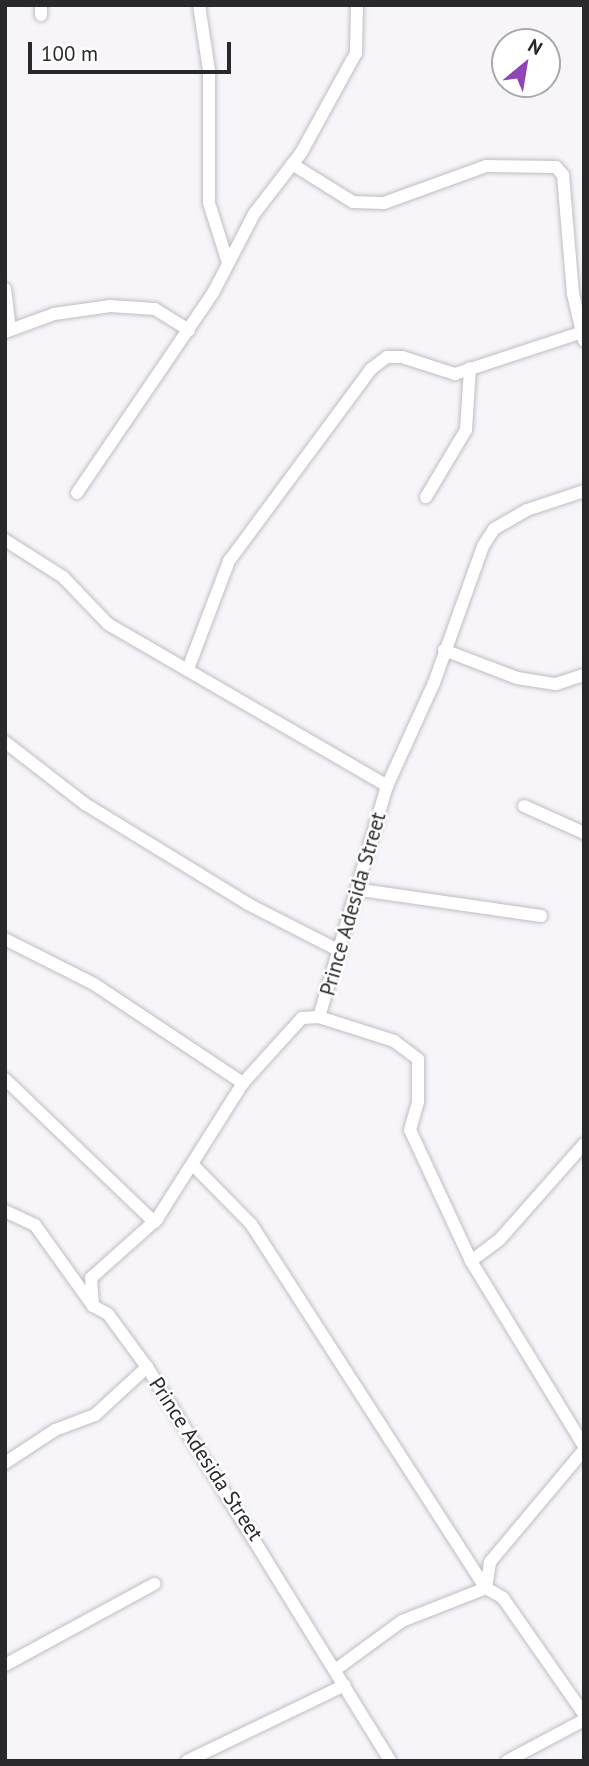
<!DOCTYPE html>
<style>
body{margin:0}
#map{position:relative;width:589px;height:1766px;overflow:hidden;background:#f8f5fa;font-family:"PT Sans",sans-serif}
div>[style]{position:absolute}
.roads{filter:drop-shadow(0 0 2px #c0bdc2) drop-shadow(0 0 2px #c0bdc2)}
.street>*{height:12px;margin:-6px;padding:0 6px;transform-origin:6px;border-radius:6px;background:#fff}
span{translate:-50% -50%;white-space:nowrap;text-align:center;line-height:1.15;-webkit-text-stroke:5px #fff;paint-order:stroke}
.street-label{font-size:21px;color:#29282a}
.frame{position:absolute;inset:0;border:7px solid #29282a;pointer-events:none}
.north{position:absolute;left:491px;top:28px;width:70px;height:70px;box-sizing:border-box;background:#fff;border:2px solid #a9a9aa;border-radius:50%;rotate:30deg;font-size:19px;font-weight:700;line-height:28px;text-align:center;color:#29282a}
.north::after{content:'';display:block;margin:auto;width:24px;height:32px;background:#9045b7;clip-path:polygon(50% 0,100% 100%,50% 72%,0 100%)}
.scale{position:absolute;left:28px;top:42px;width:203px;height:32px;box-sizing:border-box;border:4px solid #29282a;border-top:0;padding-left:9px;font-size:21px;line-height:24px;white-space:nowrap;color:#29282a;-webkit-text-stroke:5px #fff;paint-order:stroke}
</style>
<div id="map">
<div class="roads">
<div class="street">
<i style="left:41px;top:5px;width:10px;rotate:90deg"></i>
<i style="left:199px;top:5px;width:66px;rotate:81.3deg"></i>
<i style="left:209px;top:70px;width:133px;rotate:90deg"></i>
<i style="left:209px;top:203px;width:63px;rotate:72.4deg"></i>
<i style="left:292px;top:164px;width:72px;rotate:31.9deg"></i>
<i style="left:353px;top:202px;width:31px;rotate:2deg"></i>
<i style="left:384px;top:203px;width:109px;rotate:-19.9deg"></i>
<i style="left:486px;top:166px;width:70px;rotate:0.8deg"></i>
<i style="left:556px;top:167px;width:11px;rotate:49deg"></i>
<i style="left:563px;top:175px;width:119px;rotate:85.2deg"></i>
<i style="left:573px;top:294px;width:48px;rotate:76.8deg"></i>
<i style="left:5px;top:289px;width:41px;rotate:83deg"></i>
<i style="left:5px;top:332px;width:52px;rotate:-20.2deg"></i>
<i style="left:54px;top:314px;width:57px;rotate:-8.1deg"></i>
<i style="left:110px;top:306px;width:45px;rotate:3.8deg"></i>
<i style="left:155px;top:309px;width:40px;rotate:32deg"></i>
<i style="left:77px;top:493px;width:242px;rotate:-55.8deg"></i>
<i style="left:213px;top:293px;width:89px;rotate:-62.6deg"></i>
<i style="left:254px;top:214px;width:77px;rotate:-52.4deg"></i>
<i style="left:301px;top:153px;width:114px;rotate:-61.2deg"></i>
<i style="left:356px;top:53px;width:48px;rotate:-88.8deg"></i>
<i style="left:426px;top:497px;width:78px;rotate:-59.2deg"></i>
<i style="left:466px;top:430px;width:62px;rotate:-86.3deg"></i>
<i style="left:5px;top:540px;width:69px;rotate:32.5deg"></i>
<i style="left:63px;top:577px;width:65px;rotate:46.2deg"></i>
<i style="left:108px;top:624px;width:323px;rotate:30.1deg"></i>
<i style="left:444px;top:650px;width:78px;rotate:21deg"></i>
<i style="left:517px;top:678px;width:39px;rotate:9deg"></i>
<i style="left:556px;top:684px;width:29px;rotate:-18deg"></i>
<i style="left:188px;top:669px;width:116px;rotate:-69.2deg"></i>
<i style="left:229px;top:561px;width:239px;rotate:-53.5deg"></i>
<i style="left:371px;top:369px;width:20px;rotate:-37deg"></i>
<i style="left:387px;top:357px;width:15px"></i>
<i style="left:402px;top:357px;width:56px;rotate:17.8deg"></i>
<i style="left:455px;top:374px;width:132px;rotate:-18.2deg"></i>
<i style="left:5px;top:742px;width:101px;rotate:37.8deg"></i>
<i style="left:85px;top:804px;width:191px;rotate:31.5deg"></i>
<i style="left:248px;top:904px;width:103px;rotate:27.1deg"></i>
<i style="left:524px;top:806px;width:66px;rotate:24.2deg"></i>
<i style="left:361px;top:890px;width:182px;rotate:8.2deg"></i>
<i style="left:5px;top:939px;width:100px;rotate:26.8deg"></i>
<i style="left:94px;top:984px;width:179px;rotate:33.6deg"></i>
<i style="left:319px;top:1017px;width:79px;rotate:17.7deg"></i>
<i style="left:394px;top:1041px;width:30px;rotate:37deg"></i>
<i style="left:418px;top:1059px;width:43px;rotate:90deg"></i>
<i style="left:418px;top:1102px;width:29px;rotate:106deg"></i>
<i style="left:410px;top:1130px;width:145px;rotate:65deg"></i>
<i style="left:471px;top:1261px;width:217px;rotate:58.6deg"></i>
<i style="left:5px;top:1079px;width:207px;rotate:43.8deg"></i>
<i style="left:195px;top:1167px;width:80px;rotate:45.5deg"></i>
<i style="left:251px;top:1224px;width:433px;rotate:57.2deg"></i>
<i style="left:486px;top:1588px;width:20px;rotate:30deg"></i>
<i style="left:503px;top:1598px;width:141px;rotate:55.1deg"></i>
<i style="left:5px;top:1211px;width:33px;rotate:25deg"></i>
<i style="left:35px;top:1225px;width:100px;rotate:54.4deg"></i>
<i style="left:93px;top:1306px;width:17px;rotate:28deg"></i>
<i style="left:108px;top:1314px;width:66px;rotate:53.7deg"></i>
<i style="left:147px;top:1367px;width:463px;rotate:58.3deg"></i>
<i style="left:471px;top:1261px;width:36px;rotate:-37deg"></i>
<i style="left:500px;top:1239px;width:127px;rotate:-48.5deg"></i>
<i style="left:93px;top:1306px;width:28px;rotate:-94deg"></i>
<i style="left:91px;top:1278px;width:89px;rotate:-41.8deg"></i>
<i style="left:157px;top:1219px;width:161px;rotate:-57.7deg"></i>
<i style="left:243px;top:1083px;width:88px;rotate:-47.8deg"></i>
<i style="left:302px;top:1018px;width:17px;rotate:-3deg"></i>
<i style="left:319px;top:1017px;width:241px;rotate:-73.6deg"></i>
<i style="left:387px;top:786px;width:113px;rotate:-65.5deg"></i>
<i style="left:434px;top:683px;width:145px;rotate:-70.3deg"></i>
<i style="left:483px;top:546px;width:20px;rotate:-57deg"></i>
<i style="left:494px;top:529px;width:38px;rotate:-30deg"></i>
<i style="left:527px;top:510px;width:60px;rotate:-18.4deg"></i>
<i style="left:5px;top:1463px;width:60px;rotate:-33.4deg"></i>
<i style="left:55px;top:1430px;width:43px;rotate:-20.6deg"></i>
<i style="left:95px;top:1415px;width:71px;rotate:-42.7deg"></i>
<i style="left:5px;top:1665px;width:170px;rotate:-28.5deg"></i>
<i style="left:335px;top:1670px;width:83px;rotate:-36.2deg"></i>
<i style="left:402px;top:1621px;width:90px;rotate:-21.4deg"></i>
<i style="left:486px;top:1588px;width:26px;rotate:-81deg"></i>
<i style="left:490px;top:1562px;width:146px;rotate:-50deg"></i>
<i style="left:187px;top:1761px;width:175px;rotate:-25.7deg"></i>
<i style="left:507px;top:1761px;width:87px;rotate:-28deg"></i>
</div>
</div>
<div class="street-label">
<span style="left:353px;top:904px;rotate:-74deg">Prince Adesida Street</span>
<span style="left:206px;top:1459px;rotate:57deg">Prince Adesida Street</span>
</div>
<div class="frame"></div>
<div class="north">N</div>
<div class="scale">100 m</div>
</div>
